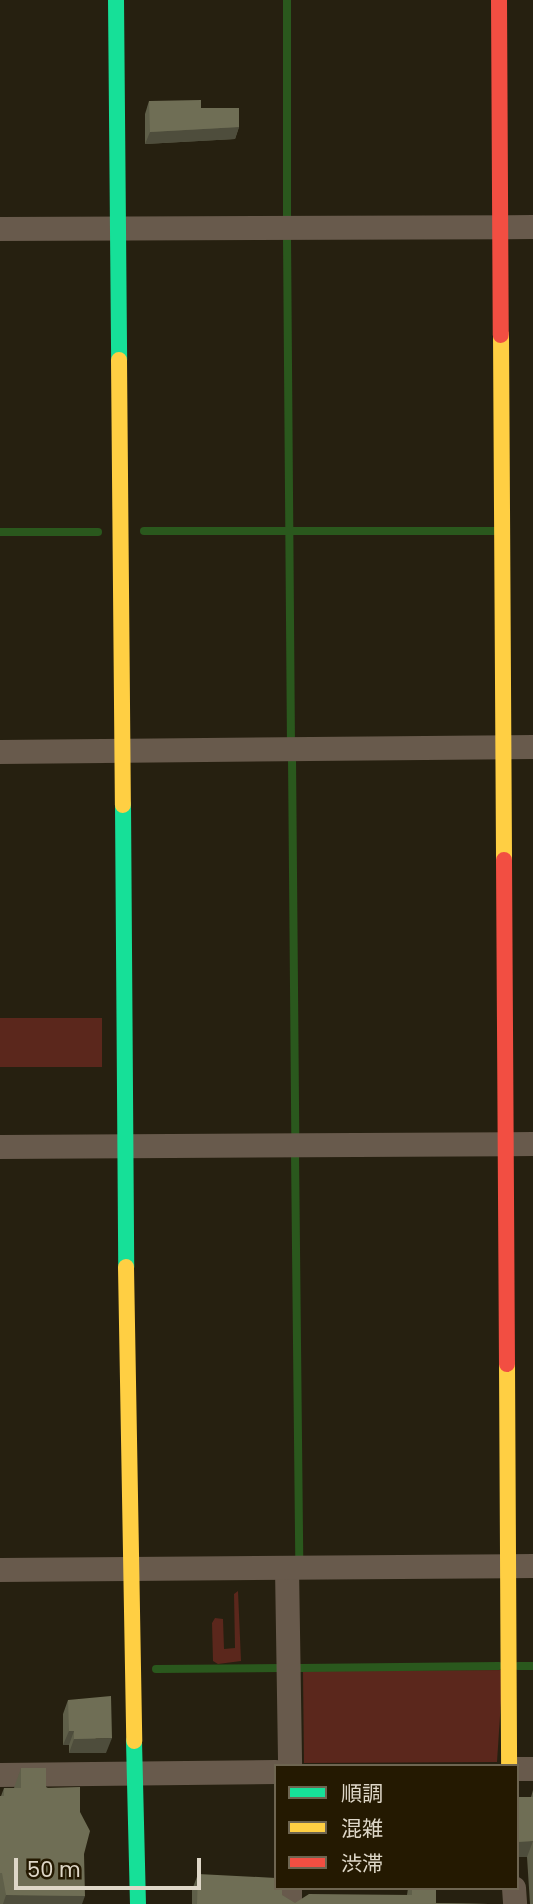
<!DOCTYPE html>
<meta charset="utf-8">
<style>
body{margin:0}
#map{position:relative;width:533px;height:1904px;overflow:hidden;background:#262010;font-family:Poppins,"Noto Sans JP",sans-serif}
div>[style]{position:absolute}
.green>*{inset:0;background:#5b271c}
.stream>*{height:8px;margin:-4px;padding:0 4px;transform-origin:4px;border-radius:4px;background:#2a581d}
.street>*{height:24px;margin:-12px;padding:0 12px;transform-origin:12px;border-radius:12px;background:#685a4c}
.fast>*{height:16px;margin:-8px;padding:0 8px;transform-origin:8px;border-radius:8px;background:#16e098}
.slow>*{height:16px;margin:-8px;padding:0 8px;transform-origin:8px;border-radius:8px;background:#ffcf43}
.jam>*{height:16px;margin:-8px;padding:0 8px;transform-origin:8px;border-radius:8px;background:#f24e42}
.wall>*{inset:0;background:#5f5f49}
.shaded-wall>*{inset:0;background:#4e4d3c}
.building>*{inset:0;background:#6f6e55}
span{translate:-50% -50%;white-space:nowrap;text-align:center;line-height:1.15;-webkit-text-stroke:7px #241901;paint-order:stroke}
.legend{position:absolute;left:274px;top:1764px;width:245px;height:126px;box-sizing:border-box;background:#241901;border:2px solid #6e6551;margin:0;padding:9px 12px;list-style:none;font-size:21px;color:#ded7c8}
.legend li{display:flex;align-items:center;gap:14px;height:35px}
.legend b{width:35px;border:2px solid #6e6551}
.scale{position:absolute;left:14px;top:1858px;width:187px;height:32px;box-sizing:border-box;border:4px solid #ded7c8;border-top:0;padding-left:9px;font-size:21px;line-height:24px;white-space:nowrap;color:#ded7c8;-webkit-text-stroke:5px #241901;paint-order:stroke}
</style>
<div id="map">
<div class="green">
<i style="clip-path:polygon(0 1018px,102px 1018px,102px 1067px,0 1067px)"></i>
<i style="clip-path:polygon(238px 1591px,241px 1661px,218px 1664px,213px 1661px,212px 1623px,215px 1618px,223px 1619px,224px 1649px,235px 1648px,234px 1594px)"></i>
<i style="clip-path:polygon(503px 1670px,497px 1762px,304px 1763px,303px 1671px)"></i>
</div>
<div class="stream">
<i style="left:287px;top:0;width:216px;rotate:90deg"></i>
<i style="left:287px;top:237px;width:505px;rotate:89.55deg"></i>
<i style="left:144px;top:531px;width:350px"></i>
<i style="left:0;top:532px;width:98px"></i>
<i style="left:292px;top:758px;width:379px;rotate:89.5deg"></i>
<i style="left:295px;top:1152px;width:407px;rotate:89.4deg"></i>
<i style="left:518px;top:1666px;width:15px"></i>
<i style="left:299px;top:1668px;width:200px;rotate:-0.6deg"></i>
<i style="left:156px;top:1669px;width:127px;rotate:-0.5deg"></i>
</div>
<div class="street">
<i style="left:0;top:229px;width:533px;rotate:-0.21deg"></i>
<i style="left:0;top:752px;width:533px;rotate:-0.54deg"></i>
<i style="left:0;top:1147px;width:533px;rotate:-0.32deg"></i>
<i style="left:287px;top:1568px;width:198px;rotate:89.1deg"></i>
<i style="left:0;top:1570px;width:533px;rotate:-0.43deg"></i>
<i style="left:517px;top:1769px;width:16px"></i>
<i style="left:0;top:1775px;width:276px;rotate:-0.6deg"></i>
<i style="left:514px;top:1888px;width:16px;rotate:86deg"></i>
<i style="left:290px;top:1904px;width:16px;rotate:-90deg"></i>
</div>
<div class="fast">
<i style="left:116px;top:0;width:360px;rotate:89.5deg"></i>
<i style="left:123px;top:805px;width:462px;rotate:89.6deg"></i>
<i style="left:134px;top:1741px;width:163px;rotate:88.6deg"></i>
</div>
<div class="slow">
<i style="left:501px;top:335px;width:525px;rotate:89.67deg"></i>
<i style="left:119px;top:360px;width:445px;rotate:89.5deg"></i>
<i style="left:126px;top:1267px;width:474px;rotate:89deg"></i>
<i style="left:507px;top:1364px;width:402px;rotate:89.7deg"></i>
</div>
<div class="jam">
<i style="left:499px;top:0;width:335px;rotate:89.7deg"></i>
<i style="left:504px;top:860px;width:504px;rotate:89.66deg"></i>
</div>
<div class="wall">
<i style="clip-path:polygon(149px 101px,201px 108px,239px 127px,235px 139px,145px 144px,145px 114px)"></i>
<i style="clip-path:polygon(68px 1700px,106px 1753px,69px 1753px,69px 1745px,63px 1745px,63px 1714px)"></i>
<i style="clip-path:polygon(21px 1768px,80px 1812px,84px 1854px,82px 1904px,0 1904px,0 1796px,1px 1796px,4px 1788px,14px 1788px)"></i>
<i style="clip-path:polygon(533px 1790px,533px 1904px,530px 1904px,527px 1857px,517px 1857px,517px 1797px,531px 1797px)"></i>
<i style="clip-path:polygon(198px 1874px,282px 1895px,295px 1903px,407px 1895px,408px 1888px,436px 1888px,436px 1903px,489px 1904px,192px 1904px,192px 1890px)"></i>
</div>
<div class="shaded-wall">
<i style="clip-path:polygon(239px 127px,235px 139px,145px 144px,150px 132px)"></i>
<i style="clip-path:polygon(69px 1731px,74px 1731px,69px 1745px,63px 1745px)"></i>
<i style="clip-path:polygon(112px 1738px,106px 1753px,69px 1753px,74px 1739px)"></i>
<i style="clip-path:polygon(533px 1841px,527px 1857px,517px 1857px,517px 1842px)"></i>
<i style="clip-path:polygon(6px 1895px,85px 1896px,82px 1904px,3px 1904px)"></i>
</div>
<div class="building">
<i style="clip-path:polygon(201px 100px,201px 108px,239px 108px,239px 127px,150px 132px,149px 101px)"></i>
<i style="clip-path:polygon(111px 1696px,112px 1738px,74px 1739px,74px 1731px,69px 1731px,68px 1700px)"></i>
<i style="clip-path:polygon(21px 1768px,46px 1768px,46px 1788px,80px 1787px,80px 1812px,90px 1831px,84px 1854px,85px 1896px,6px 1895px,2px 1873px,0 1873px,0 1796px,4px 1796px,4px 1788px,21px 1788px)"></i>
<i style="clip-path:polygon(517px 1797px,533px 1797px,533px 1841px,517px 1842px)"></i>
<i style="clip-path:polygon(198px 1874px,276px 1878px,276px 1888px,282px 1888px,282px 1895px,295px 1903px,309px 1894px,412px 1895px,412px 1888px,436px 1888px,436px 1903px,489px 1904px,197px 1904px)"></i>
</div>
<ul class="legend">
<li><b style="height:9px;background:#16e098"></b>順調</li>
<li><b style="height:9px;background:#ffcf43"></b>混雑</li>
<li><b style="height:9px;background:#f24e42"></b>渋滞</li>
</ul>
<div class="scale">50 m</div>
</div>
